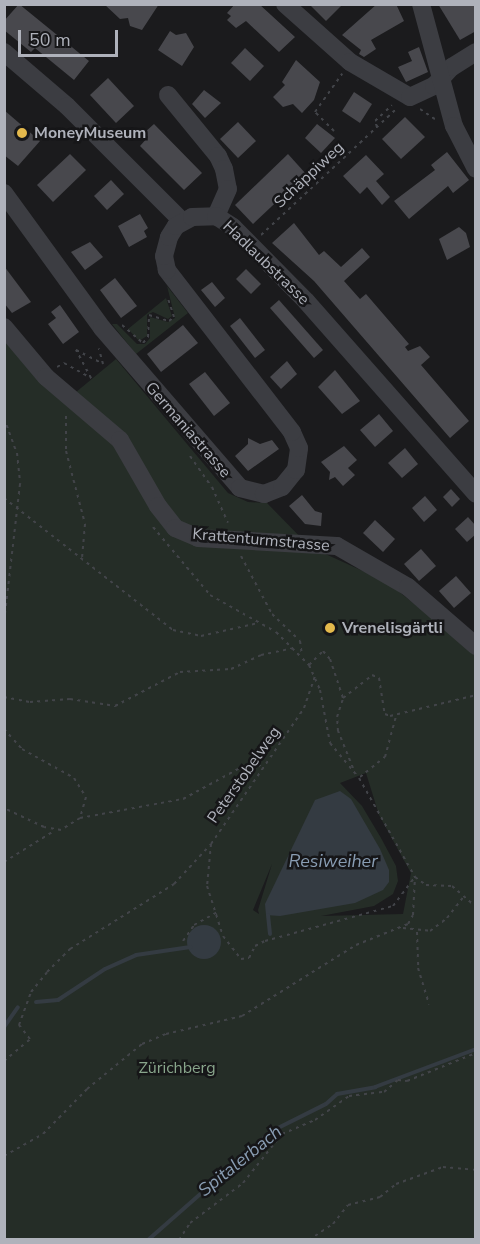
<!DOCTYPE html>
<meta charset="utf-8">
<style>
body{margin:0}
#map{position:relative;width:480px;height:1244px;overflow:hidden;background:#1b1b1d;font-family:"Nunito Sans",sans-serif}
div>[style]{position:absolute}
.green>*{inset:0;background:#252d27}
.water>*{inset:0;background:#343b42}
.round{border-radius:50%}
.stream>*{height:4px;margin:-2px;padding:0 2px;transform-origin:2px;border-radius:2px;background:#343b42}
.building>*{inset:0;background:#48484d}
.path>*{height:2px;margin-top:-1px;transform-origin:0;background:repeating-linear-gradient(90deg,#424449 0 3px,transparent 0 7.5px)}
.minor>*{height:18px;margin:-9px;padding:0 9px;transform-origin:9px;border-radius:9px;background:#3c3d42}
.dots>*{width:16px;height:16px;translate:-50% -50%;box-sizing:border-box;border:3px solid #161618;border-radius:50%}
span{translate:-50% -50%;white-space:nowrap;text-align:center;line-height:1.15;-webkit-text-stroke:5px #161618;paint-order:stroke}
.poi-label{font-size:16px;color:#afb2bb;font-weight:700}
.left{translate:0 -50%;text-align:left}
.street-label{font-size:16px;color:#afb2bb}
.park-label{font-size:16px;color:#88a58b}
.water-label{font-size:18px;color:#899db3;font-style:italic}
.frame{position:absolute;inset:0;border:6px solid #afb2bb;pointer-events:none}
.scale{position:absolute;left:18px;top:30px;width:100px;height:27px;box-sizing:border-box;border:3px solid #afb2bb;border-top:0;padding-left:8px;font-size:18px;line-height:21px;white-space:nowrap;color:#afb2bb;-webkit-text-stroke:4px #161618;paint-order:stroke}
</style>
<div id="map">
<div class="green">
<i style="clip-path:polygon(167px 286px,188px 313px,136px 354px,112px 324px,117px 324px,137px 344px,145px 344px,150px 338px,150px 317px,168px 322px,175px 318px)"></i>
<i style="clip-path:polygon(166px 298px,172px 316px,168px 319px,153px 312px,147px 315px,147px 336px,139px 341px,128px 329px)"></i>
<i style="clip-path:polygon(evenodd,4px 336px,64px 402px,116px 359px,228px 493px,248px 502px,267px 503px,310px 547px,387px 582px,475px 653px,475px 1239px,5px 1239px,4px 336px,366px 773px,379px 815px,411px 873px,403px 914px,321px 916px,374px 906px,393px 894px,398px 881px,396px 866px,381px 838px,362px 806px,340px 783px,366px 773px,4px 336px,272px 864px,258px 910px,259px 914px,253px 910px,272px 864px)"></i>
</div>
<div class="water">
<i style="clip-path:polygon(340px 791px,351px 799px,380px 849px,389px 870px,389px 882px,383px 890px,355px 903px,280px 916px,266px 915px,265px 904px,315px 800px)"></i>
<i class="round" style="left:187px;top:925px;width:34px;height:34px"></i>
</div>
<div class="stream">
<i style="left:268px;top:915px;width:19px;rotate:84deg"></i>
<i style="left:36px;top:1002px;width:22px;rotate:-5deg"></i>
<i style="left:58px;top:1000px;width:56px;rotate:-33.4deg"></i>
<i style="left:105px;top:969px;width:34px;rotate:-24deg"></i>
<i style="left:136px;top:955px;width:55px;rotate:-8.4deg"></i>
<i style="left:4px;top:1027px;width:24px;rotate:-55deg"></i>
<i style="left:148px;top:1240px;width:165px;rotate:-41.3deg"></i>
<i style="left:272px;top:1131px;width:60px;rotate:-26.6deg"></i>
<i style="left:326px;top:1104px;width:15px;rotate:-42deg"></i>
<i style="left:337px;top:1094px;width:39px;rotate:-10deg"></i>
<i style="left:375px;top:1087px;width:108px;rotate:-20.6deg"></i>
</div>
<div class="building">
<i style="clip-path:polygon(19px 4px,89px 61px,74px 80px,35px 48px,31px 52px,4px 30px,4px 21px)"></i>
<i style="clip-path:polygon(104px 4px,159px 4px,142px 30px,130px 26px,128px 18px,120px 19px)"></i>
<i style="clip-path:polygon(235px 4px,259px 4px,295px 37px,279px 52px,246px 21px,236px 28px,227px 20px,231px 16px,227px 13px)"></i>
<i style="clip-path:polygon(309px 4px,343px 4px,326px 21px)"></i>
<i style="clip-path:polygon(377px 4px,396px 4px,404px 21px,371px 40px,376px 49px,364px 57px,359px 54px,361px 50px,342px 35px)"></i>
<i style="clip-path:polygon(438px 4px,476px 4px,476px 31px,460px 40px)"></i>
<i style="clip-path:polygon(170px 31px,176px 35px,186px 33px,194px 47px,182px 66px,158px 50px)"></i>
<i style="clip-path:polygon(419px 47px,428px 72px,406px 82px,398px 67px,412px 61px,408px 52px)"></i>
<i style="clip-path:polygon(245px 48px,264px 66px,250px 81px,231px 63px)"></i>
<i style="clip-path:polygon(296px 60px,320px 82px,314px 100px,302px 113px,293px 104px,283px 107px,273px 97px,285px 85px,282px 82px)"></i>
<i style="clip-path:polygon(108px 78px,134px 106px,116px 123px,90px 95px)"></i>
<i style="clip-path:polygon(204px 90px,221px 103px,205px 118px,192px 104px)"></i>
<i style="clip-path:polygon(354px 92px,372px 104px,360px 123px,342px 111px)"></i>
<i style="clip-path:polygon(4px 110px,40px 141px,18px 166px,4px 155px)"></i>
<i style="clip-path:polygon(405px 117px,425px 137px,401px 159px,382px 139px)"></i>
<i style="clip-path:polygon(238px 122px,256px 141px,238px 158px,220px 139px)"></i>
<i style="clip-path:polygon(154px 124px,202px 173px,184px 190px,140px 146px,148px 137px,144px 133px)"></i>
<i style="clip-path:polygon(317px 124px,335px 138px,321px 153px,305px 138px)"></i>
<i style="clip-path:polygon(447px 152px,469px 180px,453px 193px,448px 186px,409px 219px,394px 201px,435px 170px,431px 165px)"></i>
<i style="clip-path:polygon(70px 154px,86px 170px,53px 202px,37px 185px)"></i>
<i style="clip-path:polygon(288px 154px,306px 174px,253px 224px,235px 205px)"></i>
<i style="clip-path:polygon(366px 155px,384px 174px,376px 181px,390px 197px,382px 205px,367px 187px,360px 194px,343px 176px)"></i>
<i style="clip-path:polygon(111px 180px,124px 194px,107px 210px,94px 196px)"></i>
<i style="clip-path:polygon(140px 214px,148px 228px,144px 231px,147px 237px,129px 247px,118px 226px)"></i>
<i style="clip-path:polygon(294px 223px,319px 255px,324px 251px,341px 267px,362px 248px,370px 257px,344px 281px,360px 299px,366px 294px,409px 344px,405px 347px,408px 351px,420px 346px,430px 357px,421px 365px,469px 421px,450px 438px,314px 281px,272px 243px)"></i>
<i style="clip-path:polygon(459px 227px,466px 233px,470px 247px,447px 260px,439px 239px)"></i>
<i style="clip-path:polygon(90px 242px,103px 257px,85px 270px,71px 252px)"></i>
<i style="clip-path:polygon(4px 266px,31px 302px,12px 313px,4px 303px)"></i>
<i style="clip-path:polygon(246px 269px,261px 284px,251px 294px,236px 279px)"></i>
<i style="clip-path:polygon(115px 278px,137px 306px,121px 318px,100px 290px)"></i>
<i style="clip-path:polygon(212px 282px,225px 298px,215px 307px,201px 290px)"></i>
<i style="clip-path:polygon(279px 300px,323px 350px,314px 358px,270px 308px)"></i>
<i style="clip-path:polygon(60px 305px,79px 332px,63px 344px,48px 324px,56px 318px,51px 312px)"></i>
<i style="clip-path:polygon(240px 318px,265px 350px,255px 358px,230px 326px)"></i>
<i style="clip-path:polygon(183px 325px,198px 343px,161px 372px,147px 354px)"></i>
<i style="clip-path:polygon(287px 361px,297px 374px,281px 389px,270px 377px)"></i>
<i style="clip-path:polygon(335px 370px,360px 401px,342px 414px,318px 387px)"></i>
<i style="clip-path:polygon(205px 372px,230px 403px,214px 416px,189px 384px)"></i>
<i style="clip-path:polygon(379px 414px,393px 431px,375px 447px,360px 430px)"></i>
<i style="clip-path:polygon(248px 438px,260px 444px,272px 440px,279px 449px,248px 471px,235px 456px,248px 444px)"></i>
<i style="clip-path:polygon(344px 446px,357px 460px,348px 468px,355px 475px,343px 486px,335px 477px,329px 480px,330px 472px,321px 462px)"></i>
<i style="clip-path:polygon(405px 448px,418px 464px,402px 478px,388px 463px)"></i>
<i style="clip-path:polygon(451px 489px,460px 499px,452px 507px,443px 497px)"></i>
<i style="clip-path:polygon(302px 495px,315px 511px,322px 513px,321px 526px,305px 524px,289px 506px)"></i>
<i style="clip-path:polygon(425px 496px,437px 510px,424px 522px,412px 508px)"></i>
<i style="clip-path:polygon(468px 517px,476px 526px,476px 534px,467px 542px,455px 529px)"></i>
<i style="clip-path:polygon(375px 520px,395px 539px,383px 552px,363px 533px)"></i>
<i style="clip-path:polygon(421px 549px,436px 566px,419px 581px,404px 564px)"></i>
<i style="clip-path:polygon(456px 576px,471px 593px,454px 608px,439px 591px)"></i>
</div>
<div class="path">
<i style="left:420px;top:109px;width:18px;rotate:34deg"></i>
<i style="left:377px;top:127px;width:6px;rotate:-108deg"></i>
<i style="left:375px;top:121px;width:23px;rotate:-43deg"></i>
<i style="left:334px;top:131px;width:27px;rotate:-135deg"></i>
<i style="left:315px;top:112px;width:47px;rotate:-54.6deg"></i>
<i style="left:261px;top:235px;width:186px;rotate:-43deg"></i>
<i style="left:122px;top:325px;width:28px;rotate:41deg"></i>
<i style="left:143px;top:343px;width:8px;rotate:-50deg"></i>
<i style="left:148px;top:337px;width:22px;rotate:-87deg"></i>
<i style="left:149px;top:315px;width:21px;rotate:17deg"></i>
<i style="left:169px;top:321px;width:6px;rotate:-39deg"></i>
<i style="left:174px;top:317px;width:20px;rotate:-108deg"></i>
<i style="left:57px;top:367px;width:8px;rotate:-30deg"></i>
<i style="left:64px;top:363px;width:31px;rotate:29deg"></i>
<i style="left:91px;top:378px;width:32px;rotate:-118deg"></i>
<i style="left:76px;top:350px;width:30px;rotate:27deg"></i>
<i style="left:103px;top:364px;width:16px;rotate:-105deg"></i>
<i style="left:66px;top:416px;width:35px;rotate:90deg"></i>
<i style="left:66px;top:451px;width:75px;rotate:75.4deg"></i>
<i style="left:85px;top:524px;width:33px;rotate:95deg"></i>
<i style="left:4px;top:418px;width:37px;rotate:70deg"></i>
<i style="left:17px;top:453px;width:31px;rotate:84deg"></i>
<i style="left:20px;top:484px;width:140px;rotate:96.6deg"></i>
<i style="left:190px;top:456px;width:38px;rotate:55deg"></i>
<i style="left:212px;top:487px;width:39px;rotate:66deg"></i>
<i style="left:4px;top:498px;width:214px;rotate:38deg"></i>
<i style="left:173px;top:630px;width:29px;rotate:12deg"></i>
<i style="left:201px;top:636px;width:58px;rotate:-12.8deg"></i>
<i style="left:153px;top:527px;width:89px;rotate:50deg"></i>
<i style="left:210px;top:595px;width:76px;rotate:29.3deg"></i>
<i style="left:276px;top:632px;width:47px;rotate:45deg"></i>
<i style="left:309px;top:665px;width:27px;rotate:66deg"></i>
<i style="left:320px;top:690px;width:54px;rotate:79.3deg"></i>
<i style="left:330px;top:743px;width:45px;rotate:50.4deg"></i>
<i style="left:359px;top:778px;width:114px;rotate:60.5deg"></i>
<i style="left:415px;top:877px;width:14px;rotate:36deg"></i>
<i style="left:426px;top:885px;width:26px;rotate:2deg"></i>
<i style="left:452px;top:886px;width:32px;rotate:41deg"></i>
<i style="left:241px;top:556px;width:66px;rotate:61.9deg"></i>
<i style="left:272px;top:614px;width:39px;rotate:44deg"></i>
<i style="left:300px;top:641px;width:15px;rotate:82deg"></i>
<i style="left:309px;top:665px;width:20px;rotate:-45deg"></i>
<i style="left:323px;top:651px;width:11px;rotate:49deg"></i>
<i style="left:330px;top:659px;width:41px;rotate:71.6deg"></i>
<i style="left:4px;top:697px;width:26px;rotate:11deg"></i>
<i style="left:30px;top:702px;width:40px;rotate:-4.3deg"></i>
<i style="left:70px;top:699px;width:46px;rotate:8.8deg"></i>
<i style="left:115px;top:706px;width:73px;rotate:-27.6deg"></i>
<i style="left:180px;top:672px;width:51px;rotate:-3.4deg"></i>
<i style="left:231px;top:669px;width:33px;rotate:-25deg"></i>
<i style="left:261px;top:655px;width:33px;rotate:-12deg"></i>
<i style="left:4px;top:729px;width:27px;rotate:48deg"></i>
<i style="left:22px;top:749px;width:60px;rotate:29.1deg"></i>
<i style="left:74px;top:778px;width:22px;rotate:58deg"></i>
<i style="left:86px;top:797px;width:22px;rotate:106deg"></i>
<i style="left:80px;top:818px;width:22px;rotate:148deg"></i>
<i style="left:61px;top:830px;width:17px;rotate:-170deg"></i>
<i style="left:44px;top:827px;width:44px;rotate:-154.6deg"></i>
<i style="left:353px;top:768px;width:40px;rotate:-112deg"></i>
<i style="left:338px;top:731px;width:14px;rotate:-94deg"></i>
<i style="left:337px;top:717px;width:20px;rotate:-72deg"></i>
<i style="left:343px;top:698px;width:37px;rotate:-38deg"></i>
<i style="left:372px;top:675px;width:8px;rotate:23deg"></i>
<i style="left:379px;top:678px;width:36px;rotate:81deg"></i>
<i style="left:385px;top:714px;width:5px;rotate:22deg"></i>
<i style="left:390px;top:716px;width:89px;rotate:-13.7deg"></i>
<i style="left:360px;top:777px;width:32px;rotate:-39deg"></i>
<i style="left:385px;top:757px;width:42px;rotate:-75deg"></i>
<i style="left:80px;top:818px;width:105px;rotate:-10.5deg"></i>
<i style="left:183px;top:799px;width:77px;rotate:-28.6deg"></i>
<i style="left:251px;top:762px;width:13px;rotate:23deg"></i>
<i style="left:211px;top:844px;width:42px;rotate:95.4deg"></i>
<i style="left:207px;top:886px;width:52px;rotate:72.3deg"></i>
<i style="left:223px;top:936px;width:29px;rotate:52deg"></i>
<i style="left:241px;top:959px;width:8px;rotate:-7deg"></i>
<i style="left:249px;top:958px;width:13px;rotate:-63deg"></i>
<i style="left:255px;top:946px;width:11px;rotate:-27deg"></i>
<i style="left:265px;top:941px;width:133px;rotate:-15.3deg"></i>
<i style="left:393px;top:906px;width:34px;rotate:-53deg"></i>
<i style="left:4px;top:862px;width:59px;rotate:-31.8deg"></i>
<i style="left:403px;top:928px;width:27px;rotate:6deg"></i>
<i style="left:430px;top:931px;width:21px;rotate:-37deg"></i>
<i style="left:447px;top:918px;width:29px;rotate:-52deg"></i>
<i style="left:417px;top:932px;width:36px;rotate:88deg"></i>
<i style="left:418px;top:968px;width:38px;rotate:73deg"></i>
<i style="left:183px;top:941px;width:19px;rotate:-55deg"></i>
<i style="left:194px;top:925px;width:26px;rotate:-29deg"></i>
<i style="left:4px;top:1061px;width:34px;rotate:-40deg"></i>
<i style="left:30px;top:1039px;width:18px;rotate:-128deg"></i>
<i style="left:19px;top:1025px;width:35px;rotate:-70deg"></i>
<i style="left:31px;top:992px;width:26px;rotate:-51deg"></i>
<i style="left:47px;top:972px;width:33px;rotate:-45deg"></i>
<i style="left:70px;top:949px;width:123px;rotate:-32deg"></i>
<i style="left:174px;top:884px;width:54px;rotate:-47.2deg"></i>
<i style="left:211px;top:844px;width:165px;rotate:-55.6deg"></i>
<i style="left:304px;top:708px;width:34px;rotate:-71deg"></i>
<i style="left:4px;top:1156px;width:45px;rotate:-29.4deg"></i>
<i style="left:43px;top:1134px;width:63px;rotate:-45.6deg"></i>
<i style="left:87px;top:1089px;width:71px;rotate:-39.3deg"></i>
<i style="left:142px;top:1044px;width:26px;rotate:-23deg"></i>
<i style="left:166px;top:1034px;width:78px;rotate:-13.3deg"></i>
<i style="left:242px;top:1016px;width:134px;rotate:-31.9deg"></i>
<i style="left:356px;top:945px;width:56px;rotate:-22deg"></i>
<i style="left:408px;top:924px;width:10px;rotate:-61deg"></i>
<i style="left:413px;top:915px;width:38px;rotate:-87deg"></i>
<i style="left:179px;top:1240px;width:20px;rotate:-57deg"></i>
<i style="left:190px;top:1223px;width:66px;rotate:-37deg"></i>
<i style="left:243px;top:1183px;width:63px;rotate:-51.5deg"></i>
<i style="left:282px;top:1134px;width:36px;rotate:-23deg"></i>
<i style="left:315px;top:1120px;width:42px;rotate:-35.2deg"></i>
<i style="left:349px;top:1096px;width:35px;rotate:-7deg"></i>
<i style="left:384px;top:1092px;width:18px;rotate:-41deg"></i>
<i style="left:398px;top:1080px;width:9px;rotate:6deg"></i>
<i style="left:407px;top:1081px;width:74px;rotate:-22.1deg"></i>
<i style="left:309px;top:1240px;width:29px;rotate:-34deg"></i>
<i style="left:333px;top:1224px;width:24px;rotate:-52deg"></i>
<i style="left:348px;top:1205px;width:33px;rotate:-14deg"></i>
<i style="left:380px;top:1197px;width:21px;rotate:-39deg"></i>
<i style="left:396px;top:1184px;width:50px;rotate:-19.9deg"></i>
<i style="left:443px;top:1167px;width:33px;rotate:5deg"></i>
</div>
<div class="minor">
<i style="left:285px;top:4px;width:87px;rotate:41.7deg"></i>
<i style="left:350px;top:62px;width:69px;rotate:30.3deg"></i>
<i style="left:410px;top:97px;width:26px;rotate:-25deg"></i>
<i style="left:434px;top:86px;width:26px;rotate:-47deg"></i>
<i style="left:452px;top:67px;width:28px;rotate:-32deg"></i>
<i style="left:421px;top:4px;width:126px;rotate:74.9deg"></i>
<i style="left:454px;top:126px;width:48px;rotate:62.9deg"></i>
<i style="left:4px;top:52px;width:83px;rotate:40.6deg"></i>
<i style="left:67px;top:106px;width:163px;rotate:45deg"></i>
<i style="left:168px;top:95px;width:79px;rotate:50.7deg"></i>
<i style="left:218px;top:156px;width:14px;rotate:65deg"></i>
<i style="left:224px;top:169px;width:20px;rotate:79deg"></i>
<i style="left:228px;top:189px;width:30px;rotate:114deg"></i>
<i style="left:4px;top:193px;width:167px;rotate:54deg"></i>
<i style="left:102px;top:328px;width:211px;rotate:49.2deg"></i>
<i style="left:240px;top:488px;width:25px;rotate:14deg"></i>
<i style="left:264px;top:494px;width:19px;rotate:-21deg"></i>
<i style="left:282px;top:487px;width:22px;rotate:-51deg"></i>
<i style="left:296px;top:470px;width:22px;rotate:-82deg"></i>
<i style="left:299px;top:448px;width:17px;rotate:-114deg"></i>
<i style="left:292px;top:432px;width:205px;rotate:-127.7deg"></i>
<i style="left:167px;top:270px;width:14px;rotate:-102deg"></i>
<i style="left:164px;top:256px;width:20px;rotate:-75deg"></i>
<i style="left:169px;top:237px;width:13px;rotate:-58deg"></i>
<i style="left:176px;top:226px;width:18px;rotate:-29deg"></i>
<i style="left:192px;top:217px;width:24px;rotate:-2deg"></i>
<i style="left:216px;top:216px;width:20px;rotate:33deg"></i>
<i style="left:233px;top:227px;width:104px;rotate:45.4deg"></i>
<i style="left:306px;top:301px;width:257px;rotate:48.6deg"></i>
<i style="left:4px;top:327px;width:65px;rotate:50deg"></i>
<i style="left:46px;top:377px;width:97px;rotate:40.4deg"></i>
<i style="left:120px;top:440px;width:76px;rotate:60.1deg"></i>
<i style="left:158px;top:506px;width:28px;rotate:52deg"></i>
<i style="left:175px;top:528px;width:25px;rotate:23deg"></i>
<i style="left:198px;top:538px;width:139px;rotate:3.3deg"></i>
<i style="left:337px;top:546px;width:82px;rotate:30deg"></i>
<i style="left:408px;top:587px;width:90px;rotate:40.9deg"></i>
</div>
<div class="dots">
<i style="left:22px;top:133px;background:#e4b94c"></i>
<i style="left:330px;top:628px;background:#e4b94c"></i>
</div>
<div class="poi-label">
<span class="left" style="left:34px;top:133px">MoneyMuseum</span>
<span class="left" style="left:342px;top:628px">Vrenelisgärtli</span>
</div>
<div class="street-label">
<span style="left:309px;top:175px;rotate:-43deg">Schäppiweg</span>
<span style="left:266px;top:263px;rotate:44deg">Hadlaubstrasse</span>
<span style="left:188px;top:430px;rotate:49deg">Germaniastrasse</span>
<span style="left:261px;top:540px;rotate:5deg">Krattenturmstrasse</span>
<span style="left:244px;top:775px;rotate:-55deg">Peterstobelweg</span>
</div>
<div class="park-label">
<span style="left:177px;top:1068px">Zürichberg</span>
</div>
<div class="water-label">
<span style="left:333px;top:861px">Resiweiher</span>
<span style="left:240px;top:1161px;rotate:-39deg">Spitalerbach</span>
</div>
<div class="frame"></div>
<div class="scale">50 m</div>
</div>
